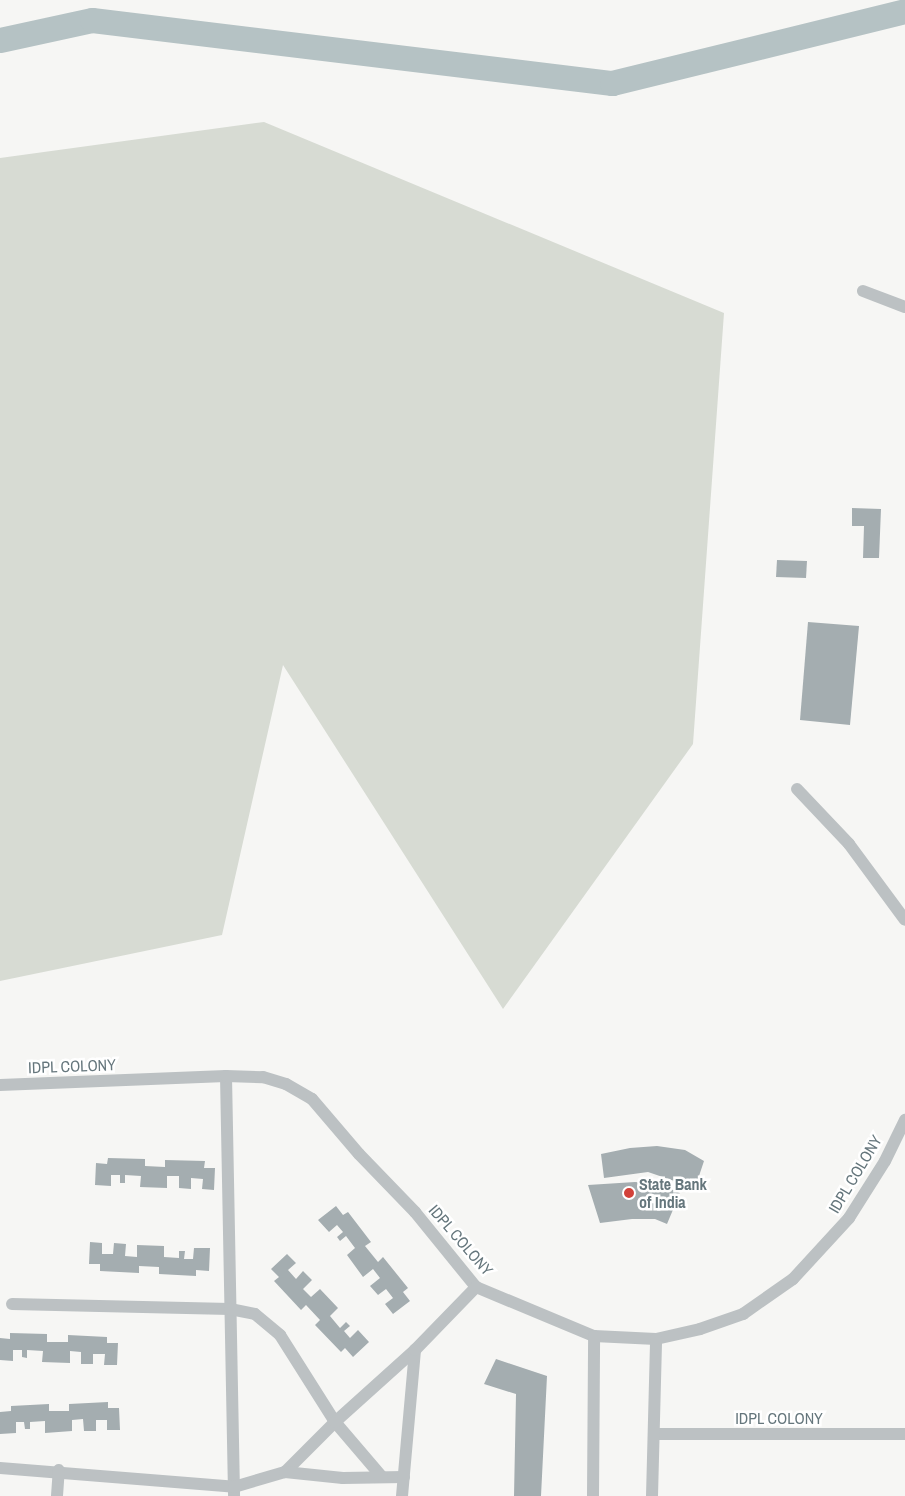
<!DOCTYPE html>
<style>
body{margin:0}
#map{position:relative;width:905px;height:1496px;overflow:hidden;background:#f6f6f4;font-family:"Archivo Narrow",sans-serif}
div>[style]{position:absolute}
.green>*{inset:0;background:#d7dbd3}
.canal>*{height:25px;margin:-12.5px;padding:0 12.5px;transform-origin:12.5px;border-radius:12.5px;background:#b5c2c4}
.building>*{inset:0;background:#a4adb0}
.lane>*{height:12px;margin:-6px;padding:0 6px;transform-origin:6px;border-radius:6px;background:#bcc1c3}
.dots>*{width:14px;height:14px;translate:-50% -50%;box-sizing:border-box;border:2px solid #fff;border-radius:50%}
span{translate:-50% -50%;white-space:nowrap;text-align:center;line-height:1.15;-webkit-text-stroke:5px #fff;paint-order:stroke}
.street-label{font-size:16px;color:#65767c}
.poi-label{font-size:16px;color:#65767c;font-weight:700}
.left{translate:0 -50%;text-align:left}
</style>
<div id="map">
<div class="green">
<i style="clip-path:polygon(264px 122px,724px 313px,693px 744px,503px 1009px,283px 665px,222px 935px,0 981px,0 158px)"></i>
</div>
<div class="canal">
<i style="left:0;top:40px;width:94px;rotate:-12.3deg"></i>
<i style="left:92px;top:20px;width:524px;rotate:6.91deg"></i>
<i style="left:612px;top:83px;width:302px;rotate:-13.8deg"></i>
</div>
<div class="building">
<i style="clip-path:polygon(852px 508px,881px 509px,879px 558px,863px 558px,864px 526px,852px 526px)"></i>
<i style="clip-path:polygon(777px 560px,807px 561px,806px 578px,776px 577px)"></i>
<i style="clip-path:polygon(808px 622px,859px 626px,850px 725px,800px 720px)"></i>
<i style="clip-path:polygon(657px 1146px,685px 1150px,704px 1161px,695px 1188px,648px 1172px,604px 1178px,601px 1154px,630px 1148px)"></i>
<i style="clip-path:polygon(108px 1158px,145px 1159px,145px 1166px,165px 1167px,165px 1160px,205px 1161px,204px 1168px,215px 1168px,214px 1190px,202px 1189px,203px 1179px,191px 1178px,191px 1189px,179px 1188px,179px 1176px,167px 1176px,167px 1188px,140px 1187px,141px 1176px,125px 1175px,125px 1183px,120px 1183px,120px 1175px,111px 1175px,111px 1186px,95px 1185px,96px 1163px,107px 1164px)"></i>
<i style="clip-path:polygon(635px 1182px,659px 1184px,680px 1193px,667px 1224px,655px 1219px,632px 1219px,600px 1223px,588px 1185px)"></i>
<i style="clip-path:polygon(336px 1206px,343px 1215px,348px 1212px,371px 1242px,365px 1246px,378px 1262px,383px 1257px,408px 1288px,403px 1292px,410px 1301px,393px 1314px,385px 1304px,393px 1298px,386px 1289px,378px 1295px,370px 1286px,380px 1278px,373px 1269px,363px 1277px,347px 1255px,355px 1248px,346px 1236px,340px 1241px,337px 1237px,343px 1232px,337px 1225px,329px 1232px,318px 1220px)"></i>
<i style="clip-path:polygon(90px 1242px,102px 1243px,102px 1254px,113px 1254px,114px 1243px,126px 1244px,125px 1256px,137px 1257px,137px 1245px,164px 1246px,164px 1257px,179px 1258px,179px 1251px,185px 1251px,184px 1259px,193px 1259px,194px 1248px,210px 1248px,209px 1271px,196px 1270px,196px 1276px,159px 1274px,159px 1267px,139px 1266px,139px 1273px,100px 1271px,100px 1264px,89px 1264px)"></i>
<i style="clip-path:polygon(287px 1254px,296px 1263px,288px 1270px,296px 1279px,303px 1271px,312px 1280px,303px 1289px,311px 1297px,320px 1289px,338px 1308px,330px 1316px,340px 1328px,346px 1322px,350px 1326px,344px 1331px,350px 1338px,358px 1330px,369px 1342px,353px 1357px,345px 1348px,341px 1352px,315px 1325px,320px 1320px,306px 1305px,301px 1310px,274px 1281px,279px 1277px,271px 1269px)"></i>
<i style="clip-path:polygon(10px 1333px,47px 1334px,47px 1342px,68px 1342px,68px 1335px,107px 1337px,107px 1343px,118px 1343px,117px 1365px,104px 1365px,105px 1354px,93px 1354px,93px 1364px,81px 1364px,81px 1352px,70px 1351px,70px 1363px,42px 1362px,43px 1351px,27px 1350px,27px 1358px,22px 1357px,22px 1350px,13px 1350px,13px 1361px,0 1360px,0 1338px,10px 1339px)"></i>
<i style="clip-path:polygon(496px 1359px,547px 1376px,541px 1496px,514px 1496px,516px 1394px,484px 1384px)"></i>
<i style="clip-path:polygon(108px 1402px,108px 1408px,119px 1408px,120px 1430px,107px 1430px,107px 1420px,96px 1420px,96px 1431px,84px 1431px,83px 1419px,72px 1420px,72px 1431px,45px 1433px,45px 1421px,30px 1422px,30px 1429px,25px 1429px,24px 1422px,16px 1422px,16px 1433px,0 1434px,0 1412px,11px 1411px,11px 1406px,49px 1404px,49px 1411px,69px 1411px,69px 1404px)"></i>
</div>
<div class="lane">
<i style="left:863px;top:291px;width:45px;rotate:20.9deg"></i>
<i style="left:797px;top:789px;width:76px;rotate:46.6deg"></i>
<i style="left:849px;top:844px;width:94px;rotate:53.6deg"></i>
<i style="left:226px;top:1076px;width:420px;rotate:88.9deg"></i>
<i style="left:0;top:1085px;width:226px;rotate:-2.3deg"></i>
<i style="left:226px;top:1076px;width:37px;rotate:2deg"></i>
<i style="left:263px;top:1077px;width:24px;rotate:17deg"></i>
<i style="left:286px;top:1084px;width:30px;rotate:30deg"></i>
<i style="left:312px;top:1099px;width:72px;rotate:49.5deg"></i>
<i style="left:359px;top:1154px;width:81px;rotate:46deg"></i>
<i style="left:415px;top:1212px;width:97px;rotate:50.9deg"></i>
<i style="left:476px;top:1287px;width:128px;rotate:22.6deg"></i>
<i style="left:594px;top:1336px;width:62px;rotate:2.8deg"></i>
<i style="left:656px;top:1339px;width:45px;rotate:-12.8deg"></i>
<i style="left:700px;top:1329px;width:46px;rotate:-19.2deg"></i>
<i style="left:743px;top:1314px;width:61px;rotate:-35deg"></i>
<i style="left:793px;top:1279px;width:83px;rotate:-47.4deg"></i>
<i style="left:849px;top:1218px;width:67px;rotate:-57.7deg"></i>
<i style="left:885px;top:1161px;width:46px;rotate:-64deg"></i>
<i style="left:12px;top:1304px;width:218px;rotate:1.3deg"></i>
<i style="left:230px;top:1309px;width:25px;rotate:11deg"></i>
<i style="left:255px;top:1314px;width:33px;rotate:40deg"></i>
<i style="left:280px;top:1335px;width:103px;rotate:57.7deg"></i>
<i style="left:335px;top:1422px;width:71px;rotate:135deg"></i>
<i style="left:654px;top:1434px;width:251px"></i>
<i style="left:0;top:1468px;width:235px;rotate:4.6deg"></i>
<i style="left:234px;top:1487px;width:53px;rotate:-16.4deg"></i>
<i style="left:285px;top:1472px;width:58px;rotate:5.9deg"></i>
<i style="left:343px;top:1478px;width:61px;rotate:-0.9deg"></i>
<i style="left:382px;top:1477px;width:72px;rotate:-130.5deg"></i>
<i style="left:335px;top:1422px;width:108px;rotate:-42deg"></i>
<i style="left:57px;top:1496px;width:26px;rotate:-86deg"></i>
<i style="left:402px;top:1496px;width:147px;rotate:-84.9deg"></i>
<i style="left:415px;top:1350px;width:88px;rotate:-45.9deg"></i>
<i style="left:593px;top:1496px;width:160px;rotate:-89.6deg"></i>
<i style="left:652px;top:1496px;width:157px;rotate:-88.5deg"></i>
</div>
<div class="dots">
<i style="left:629px;top:1193px;background:#d24139"></i>
</div>
<div class="street-label">
<span style="left:72px;top:1066px;rotate:-2deg">IDPL COLONY</span>
<span style="left:855px;top:1174px;rotate:-59deg">IDPL COLONY</span>
<span style="left:461px;top:1240px;rotate:49deg">IDPL COLONY</span>
<span style="left:779px;top:1418px">IDPL COLONY</span>
</div>
<div class="poi-label">
<span class="left" style="left:639px;top:1193px">State Bank<br>of India</span>
</div>
</div>
